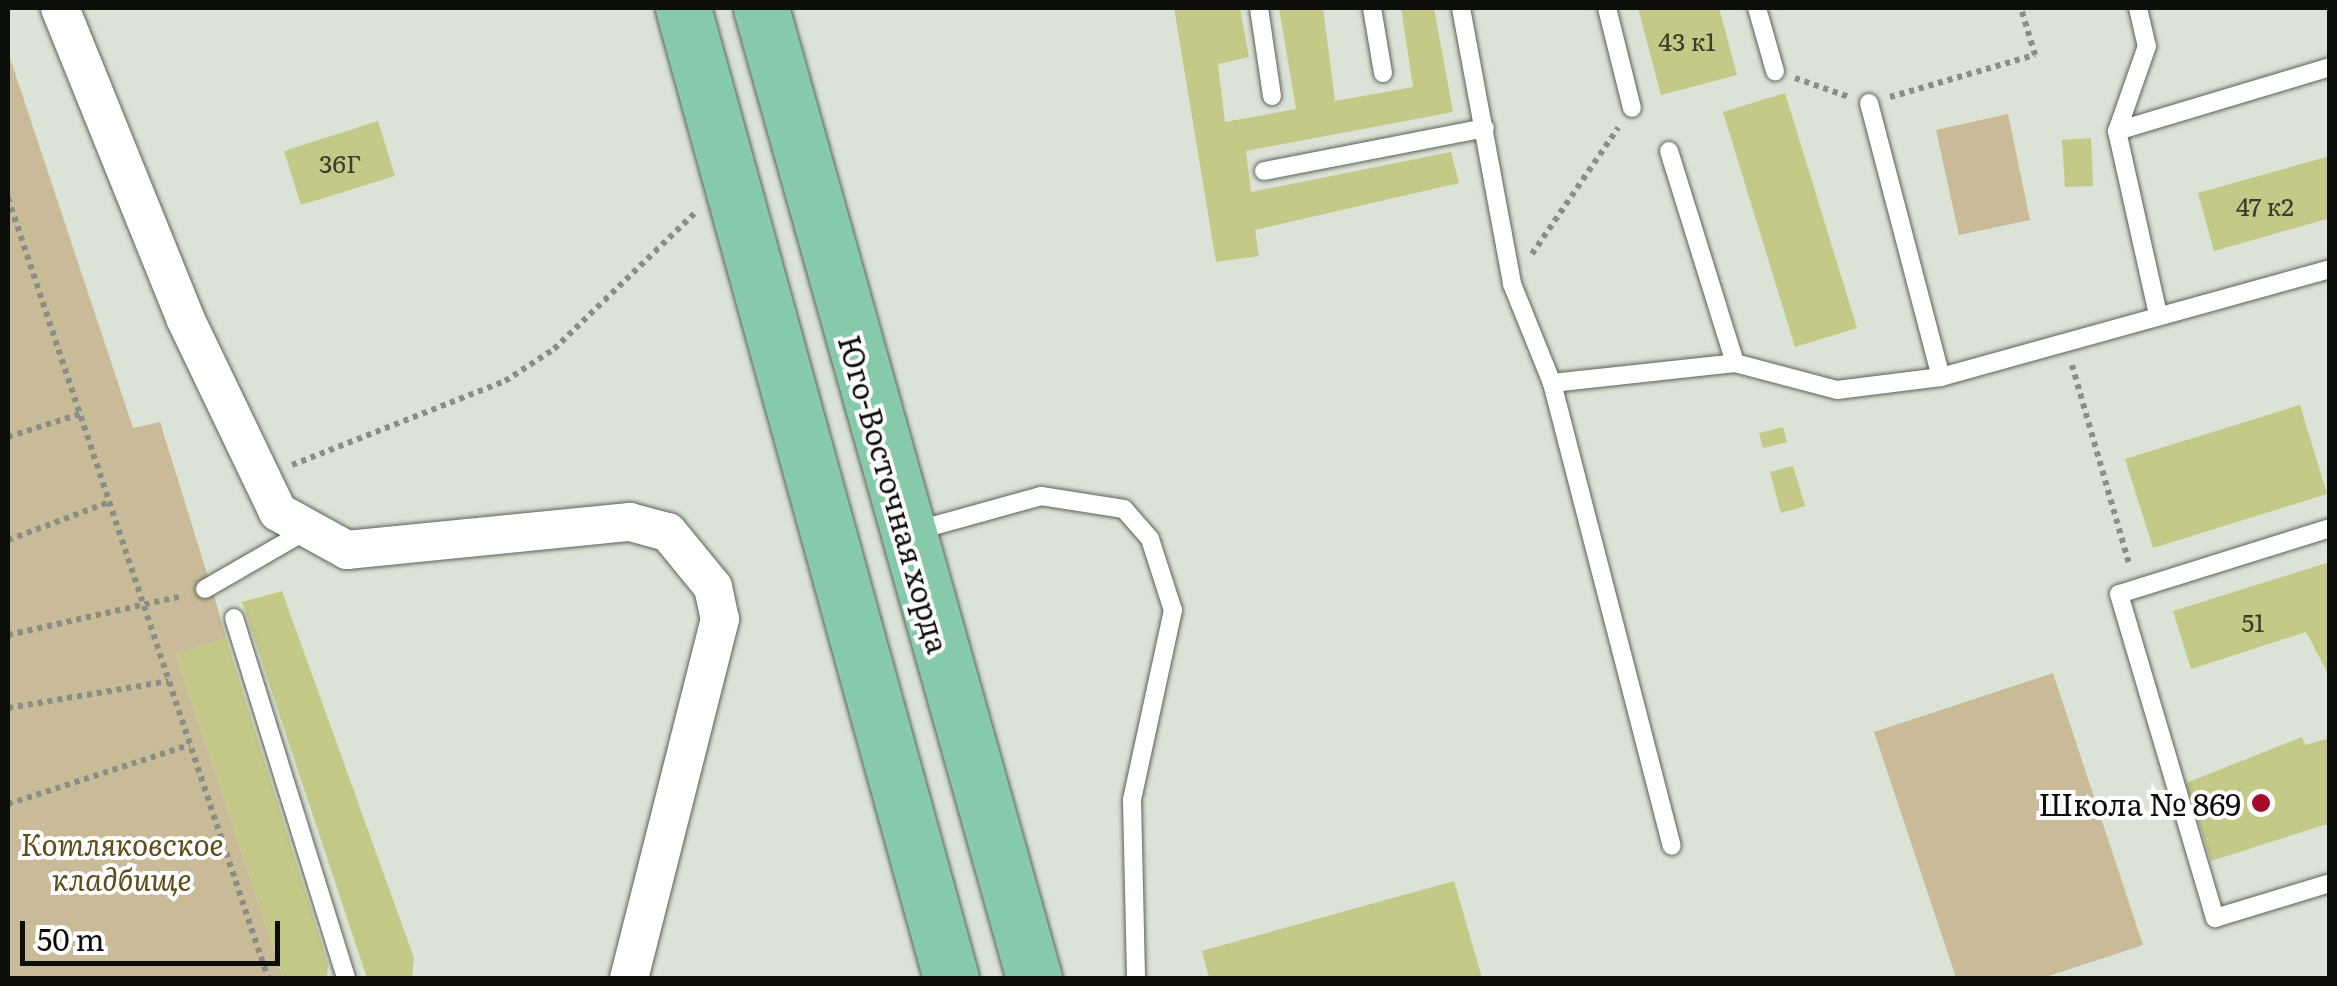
<!DOCTYPE html>
<meta charset="utf-8">
<style>
body{margin:0}
#map{position:relative;width:2337px;height:986px;overflow:hidden;background:#dae3d5;font-family:Literata,serif}
div>[style]{position:absolute}
.green>*{inset:0;background:#c9bb97}
.building>*{inset:0;background:#c4c988}
.path>*{height:6px;margin-top:-3px;transform-origin:0;background:repeating-linear-gradient(90deg,#898f85 0 5px,transparent 0 10px)}
.roads{filter:drop-shadow(0 0 2px #5b6357) drop-shadow(0 0 2px #5b6357)}
.service>*{height:18px;margin:-9px;padding:0 9px;transform-origin:9px;border-radius:9px;background:#fff}
.minor>*{height:38px;margin:-19px;padding:0 19px;transform-origin:19px;border-radius:19px;background:#fff}
.primary>*{height:55px;margin:-27.5px;padding:0 27.5px;transform-origin:27.5px;border-radius:27.5px;background:#86caa9}
.dots>*{width:28px;height:28px;translate:-50% -50%;box-sizing:border-box;border:5px solid #fff;border-radius:50%}
span{translate:-50% -50%;white-space:nowrap;text-align:center;line-height:1.15;-webkit-text-stroke:8px #fff;paint-order:stroke}
.number-label{font-size:25px;color:#393d29}
.number-label span{-webkit-text-stroke-width:0}
.street-label{font-size:30px;color:#0b0e09}
.poi-label{font-size:30px;color:#0b0e09}
.right{translate:-100% -50%;text-align:right}
.park-label{font-size:30px;color:#5f4d1d;font-style:italic}
.frame{position:absolute;inset:0;border:10px solid #0b0e09;pointer-events:none}
.scale{position:absolute;left:20px;top:921px;width:260px;height:45px;box-sizing:border-box;border:5px solid #0b0e09;border-top:0;padding-left:12px;font-size:30px;line-height:35px;white-space:nowrap;color:#0b0e09;-webkit-text-stroke:8px #fff;paint-order:stroke}
</style>
<div id="map">
<div class="green">
<i style="clip-path:polygon(8px 52px,133px 428px,160px 422px,218px 609px,226px 638px,176px 654px,283px 978px,8px 978px)"></i>
<i style="clip-path:polygon(2008px 114px,2030px 220px,1959px 235px,1936px 130px)"></i>
<i style="clip-path:polygon(2053px 673px,2143px 945px,2043px 978px,1956px 978px,1874px 732px)"></i>
</div>
<div class="building">
<i style="clip-path:polygon(1174px 8px,1240px 8px,1249px 57px,1218px 64px,1225px 122px,1296px 109px,1279px 8px,1323px 8px,1335px 101px,1413px 87px,1401px 8px,1434px 8px,1453px 112px,1246px 151px,1251px 192px,1451px 152px,1459px 183px,1255px 230px,1259px 256px,1216px 262px)"></i>
<i style="clip-path:polygon(1638px 8px,1719px 8px,1737px 75px,1661px 95px)"></i>
<i style="clip-path:polygon(1785px 93px,1857px 328px,1795px 347px,1723px 112px)"></i>
<i style="clip-path:polygon(378px 121px,395px 176px,301px 205px,284px 151px)"></i>
<i style="clip-path:polygon(2091px 138px,2093px 186px,2065px 187px,2062px 140px)"></i>
<i style="clip-path:polygon(2330px 156px,2330px 218px,2214px 251px,2198px 193px)"></i>
<i style="clip-path:polygon(2300px 405px,2327px 494px,2153px 548px,2125px 459px)"></i>
<i style="clip-path:polygon(1783px 427px,1787px 442px,1763px 448px,1759px 433px)"></i>
<i style="clip-path:polygon(1793px 466px,1805px 506px,1781px 513px,1770px 472px)"></i>
<i style="clip-path:polygon(2330px 562px,2330px 677px,2306px 632px,2191px 669px,2173px 611px)"></i>
<i style="clip-path:polygon(282px 591px,414px 958px,412px 978px,367px 978px,242px 602px)"></i>
<i style="clip-path:polygon(226px 638px,328px 964px,327px 978px,283px 978px,176px 654px)"></i>
<i style="clip-path:polygon(2302px 737px,2305px 745px,2330px 738px,2330px 823px,2211px 861px,2186px 783px)"></i>
<i style="clip-path:polygon(1454px 881px,1482px 978px,1209px 978px,1202px 951px)"></i>
</div>
<div class="path">
<i style="left:1795px;top:78px;width:57px;rotate:19.4deg"></i>
<i style="left:1890px;top:97px;width:151px;rotate:-16.2deg"></i>
<i style="left:2035px;top:55px;width:49px;rotate:-106.6deg"></i>
<i style="left:8px;top:198px;width:822px;rotate:71.57deg"></i>
<i style="left:1532px;top:254px;width:153px;rotate:-55.7deg"></i>
<i style="left:2072px;top:365px;width:207px;rotate:74deg"></i>
<i style="left:8px;top:437px;width:76px;rotate:-17.7deg"></i>
<i style="left:292px;top:465px;width:229px;rotate:-21.5deg"></i>
<i style="left:505px;top:381px;width:59px;rotate:-33.1deg"></i>
<i style="left:554px;top:349px;width:199px;rotate:-44deg"></i>
<i style="left:8px;top:540px;width:108px;rotate:-20.6deg"></i>
<i style="left:8px;top:635px;width:178px;rotate:-12.6deg"></i>
<i style="left:8px;top:708px;width:163px;rotate:-9.5deg"></i>
<i style="left:8px;top:804px;width:191px;rotate:-18deg"></i>
</div>
<div class="roads">
<div class="service">
<i style="left:1259px;top:8px;width:89px;rotate:81.6deg"></i>
<i style="left:1372px;top:8px;width:66px;rotate:80.4deg"></i>
<i style="left:1461px;top:8px;width:281px;rotate:79.5deg"></i>
<i style="left:1512px;top:284px;width:107px;rotate:68deg"></i>
<i style="left:1552px;top:383px;width:184px;rotate:-6.2deg"></i>
<i style="left:1735px;top:363px;width:106px;rotate:14.8deg"></i>
<i style="left:1837px;top:390px;width:105px;rotate:-7.1deg"></i>
<i style="left:1941px;top:377px;width:404px;rotate:-15.5deg"></i>
<i style="left:1607px;top:8px;width:103px;rotate:76deg"></i>
<i style="left:1757px;top:8px;width:66px;rotate:74.1deg"></i>
<i style="left:2138px;top:8px;width:39px;rotate:77deg"></i>
<i style="left:2147px;top:46px;width:90px;rotate:109.4deg"></i>
<i style="left:2117px;top:131px;width:188px;rotate:77.4deg"></i>
<i style="left:1869px;top:103px;width:283px;rotate:75.3deg"></i>
<i style="left:2117px;top:131px;width:222px;rotate:-16.7deg"></i>
<i style="left:1669px;top:151px;width:222px;rotate:72.7deg"></i>
<i style="left:1264px;top:171px;width:225px;rotate:-11deg"></i>
<i style="left:1552px;top:383px;width:478px;rotate:75.5deg"></i>
<i style="left:2330px;top:528px;width:221px;rotate:162.6deg"></i>
<i style="left:2119px;top:594px;width:338px;rotate:73.5deg"></i>
<i style="left:2215px;top:918px;width:120px;rotate:-16.9deg"></i>
<i style="left:915px;top:531px;width:131px;rotate:-15.5deg"></i>
<i style="left:1041px;top:496px;width:84px;rotate:8.9deg"></i>
<i style="left:1124px;top:509px;width:40px;rotate:49deg"></i>
<i style="left:1150px;top:539px;width:75px;rotate:72.1deg"></i>
<i style="left:1173px;top:610px;width:194px;rotate:102.2deg"></i>
<i style="left:1132px;top:800px;width:178px;rotate:88.7deg"></i>
<i style="left:205px;top:589px;width:112px;rotate:-30deg"></i>
<i style="left:234px;top:618px;width:377px;rotate:72.7deg"></i>
</div>
<div class="minor">
<i style="left:60px;top:8px;width:334px;rotate:68deg"></i>
<i style="left:185px;top:318px;width:215px;rotate:64.4deg"></i>
<i style="left:278px;top:512px;width:79px;rotate:28.8deg"></i>
<i style="left:347px;top:550px;width:284px;rotate:-5.7deg"></i>
<i style="left:630px;top:522px;width:39px;rotate:15deg"></i>
<i style="left:668px;top:532px;width:71px;rotate:50.7deg"></i>
<i style="left:713px;top:587px;width:33px;rotate:78deg"></i>
<i style="left:720px;top:619px;width:370px;rotate:104.2deg"></i>
</div>
<div class="primary">
<i style="left:683px;top:8px;width:1006px;rotate:74.56deg"></i>
<i style="left:761px;top:8px;width:1008px;rotate:74.28deg"></i>
</div>
</div>
<div class="dots">
<i style="left:2261px;top:803px;background:#a60b2d"></i>
</div>
<div class="number-label">
<span style="left:1687px;top:41px">43 к1</span>
<span style="left:340px;top:163px">36Г</span>
<span style="left:2265px;top:206px">47 к2</span>
<span style="left:2253px;top:622px">51</span>
</div>
<div class="street-label">
<span style="left:895px;top:494px;rotate:74deg">Юго-Восточная хорда</span>
</div>
<div class="poi-label">
<span class="right" style="left:2241px;top:803px">Школа № 869</span>
</div>
<div class="park-label">
<span style="left:122px;top:860px">Котляковское<br>кладбище</span>
</div>
<div class="frame"></div>
<div class="scale">50 m</div>
</div>
